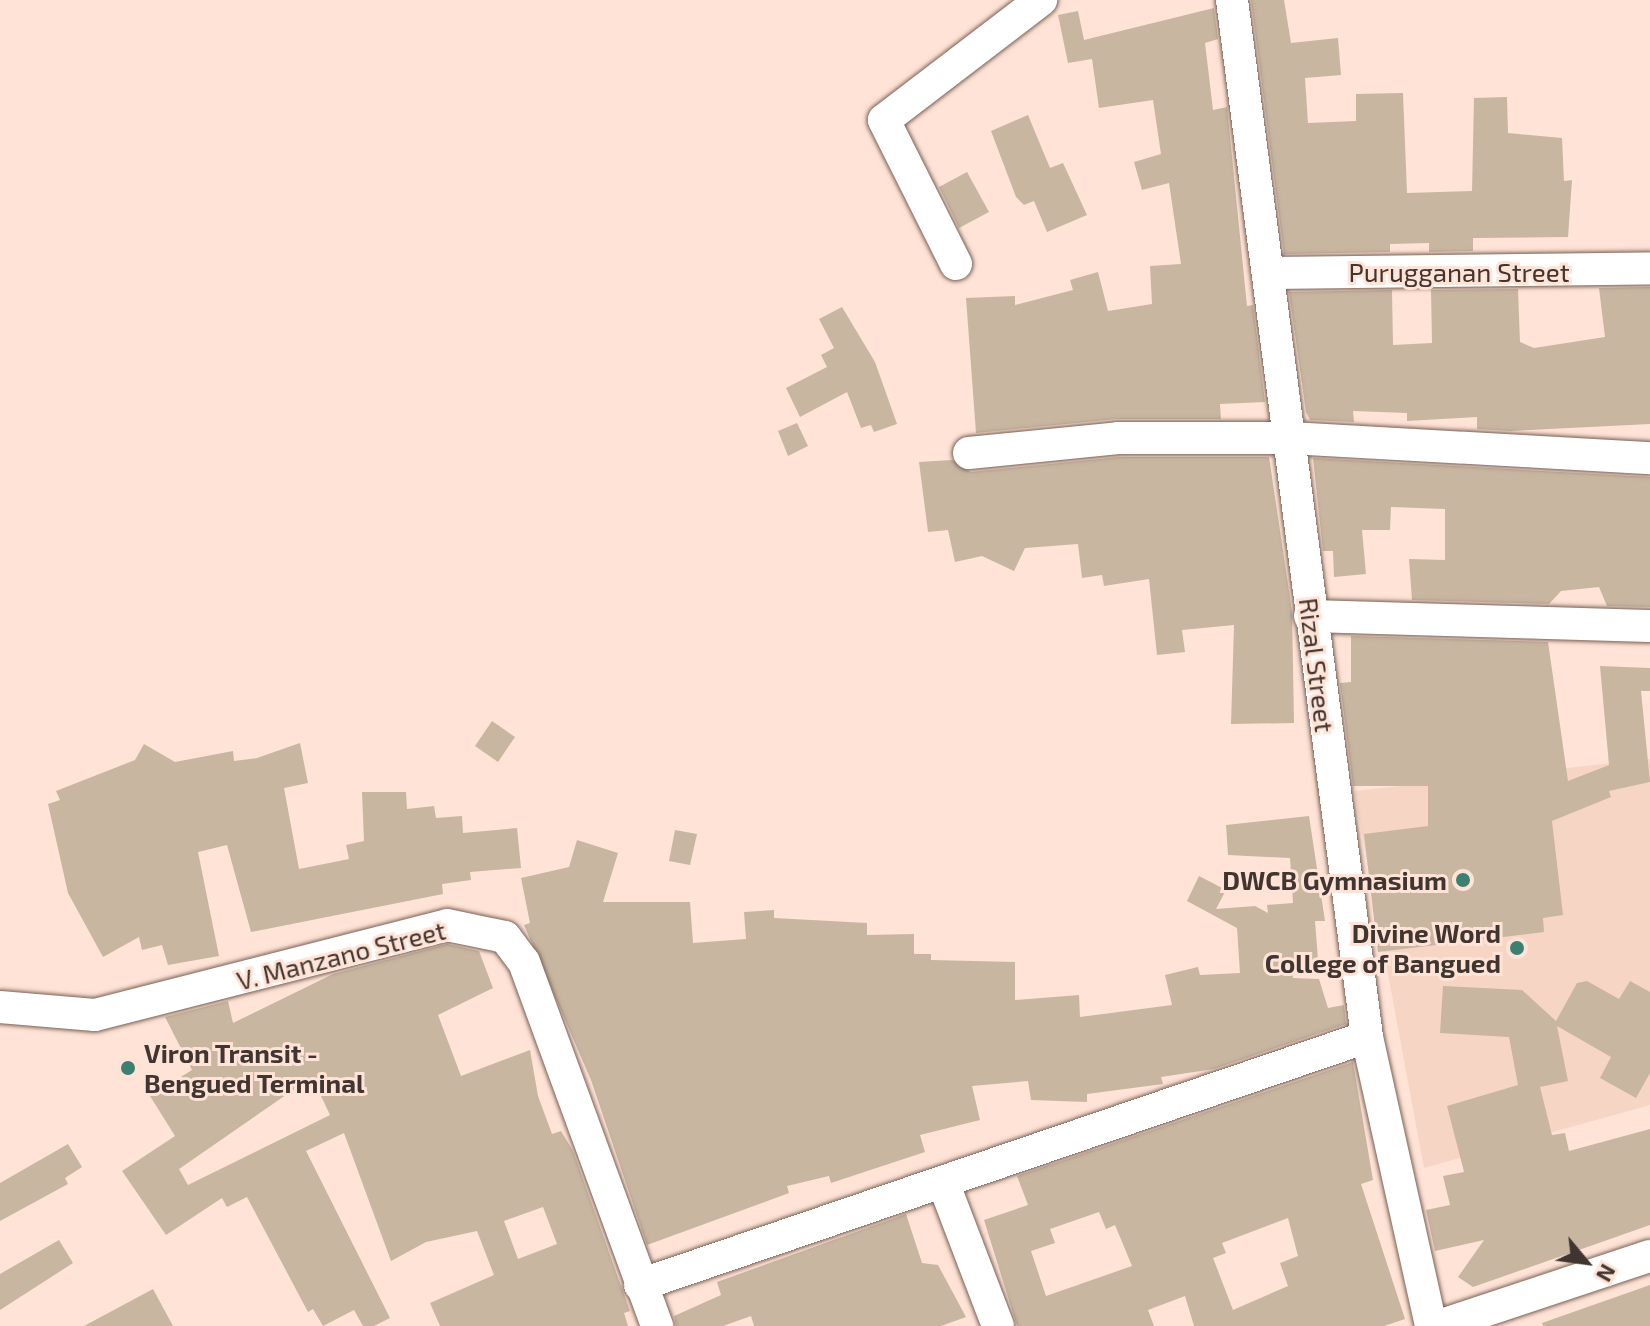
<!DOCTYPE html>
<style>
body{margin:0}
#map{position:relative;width:1650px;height:1326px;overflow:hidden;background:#ffe3d6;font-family:"Exo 2",sans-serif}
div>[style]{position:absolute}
.built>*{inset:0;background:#f7d5c4}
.building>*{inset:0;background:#c8b6a1}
.roads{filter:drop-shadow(0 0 2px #786055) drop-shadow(0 0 2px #786055)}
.minor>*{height:32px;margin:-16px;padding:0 16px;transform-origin:16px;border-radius:16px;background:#fff}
.dots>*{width:22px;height:22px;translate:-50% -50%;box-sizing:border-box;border:4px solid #ffe3d6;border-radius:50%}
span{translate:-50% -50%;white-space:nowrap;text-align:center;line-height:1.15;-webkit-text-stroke:6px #ffe3d6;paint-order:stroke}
.street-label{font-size:26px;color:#403530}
.poi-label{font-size:26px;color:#403530;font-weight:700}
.right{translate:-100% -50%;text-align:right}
.left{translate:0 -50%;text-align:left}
.north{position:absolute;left:1546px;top:1222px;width:80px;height:80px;-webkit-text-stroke:6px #ffe3d6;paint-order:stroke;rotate:119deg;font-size:22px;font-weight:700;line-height:32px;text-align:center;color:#403530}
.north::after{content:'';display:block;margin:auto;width:28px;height:36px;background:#403530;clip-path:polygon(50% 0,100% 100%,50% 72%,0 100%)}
</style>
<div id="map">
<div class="built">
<i style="clip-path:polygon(1650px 759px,1650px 1105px,1424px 1168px,1354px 791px)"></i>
</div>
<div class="building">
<i style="clip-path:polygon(1251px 0,1284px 0,1291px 43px,1338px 38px,1341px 75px,1305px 78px,1308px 123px,1356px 121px,1356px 94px,1403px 93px,1407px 193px,1472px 191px,1474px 98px,1507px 97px,1508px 133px,1562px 138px,1564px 181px,1572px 180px,1568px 237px,1473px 238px,1473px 251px,1429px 252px,1429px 243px,1390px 244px,1390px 252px,1284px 254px)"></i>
<i style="clip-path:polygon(1214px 8px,1218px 39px,1205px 43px,1213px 110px,1227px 107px,1247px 306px,1253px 305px,1265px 402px,1220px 404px,1221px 419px,1116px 419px,976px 433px,966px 298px,1015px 296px,1015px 305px,1073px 290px,1070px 280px,1098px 272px,1108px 311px,1152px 304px,1150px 266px,1181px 264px,1169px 183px,1142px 190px,1134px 162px,1161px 154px,1153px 100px,1099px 108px,1092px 59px,1068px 63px,1058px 15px,1078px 11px,1084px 40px)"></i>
<i style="clip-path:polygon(1028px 115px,1050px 168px,1063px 163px,1087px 215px,1047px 232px,1034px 201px,1024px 205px,1016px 197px,991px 131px)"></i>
<i style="clip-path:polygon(967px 172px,989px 212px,959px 228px,939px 187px)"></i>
<i style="clip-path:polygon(1650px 287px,1650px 424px,1510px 431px,1477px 429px,1477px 417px,1407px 421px,1407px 413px,1353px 411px,1354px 422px,1310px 420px,1306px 412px,1289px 292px,1392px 290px,1393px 345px,1432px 343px,1431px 290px,1518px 289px,1520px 342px,1534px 348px,1605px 337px,1599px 288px)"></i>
<i style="clip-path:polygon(842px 307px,875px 362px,897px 424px,874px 432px,871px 425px,861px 428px,847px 392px,800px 417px,786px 388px,827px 367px,821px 355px,834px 348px,819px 319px)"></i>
<i style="clip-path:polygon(797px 423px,808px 446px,788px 456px,778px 431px)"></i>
<i style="clip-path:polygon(1119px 457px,1269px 457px,1292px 611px,1294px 723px,1231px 724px,1234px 625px,1182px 630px,1185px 652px,1157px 655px,1149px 579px,1104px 586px,1102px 575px,1082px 578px,1078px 544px,1025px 548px,1014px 571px,982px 556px,955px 562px,948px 530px,928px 532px,919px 462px,952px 460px,971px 472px)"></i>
<i style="clip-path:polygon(1313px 458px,1650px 477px,1650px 607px,1607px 606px,1599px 587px,1561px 591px,1549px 604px,1412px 600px,1409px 559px,1445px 560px,1445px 509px,1391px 507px,1390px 530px,1362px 530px,1366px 574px,1334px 577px,1333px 551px,1323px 551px)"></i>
<i style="clip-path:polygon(1351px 636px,1548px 642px,1568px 781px,1609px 765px,1600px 666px,1650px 668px,1650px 691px,1641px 691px,1650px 782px,1609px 791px,1611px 797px,1552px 821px,1563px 915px,1543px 918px,1544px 932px,1378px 952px,1364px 834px,1428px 826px,1428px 786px,1353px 786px,1340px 683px,1351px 682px)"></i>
<i style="clip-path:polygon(492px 721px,515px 737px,498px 762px,475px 746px)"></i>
<i style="clip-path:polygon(300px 743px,308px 783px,284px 788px,299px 869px,349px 859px,346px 845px,364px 841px,362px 792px,406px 792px,407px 809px,434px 806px,436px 818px,462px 816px,463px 833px,517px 828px,521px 868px,470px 872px,471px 880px,442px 884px,443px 894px,251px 932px,227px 845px,198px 852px,219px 956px,168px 965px,162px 945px,142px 950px,139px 937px,103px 957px,68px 893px,48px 804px,60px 800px,56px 791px,135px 760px,144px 744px,175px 762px,233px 751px,234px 761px,257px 758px)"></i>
<i style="clip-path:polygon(1309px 816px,1325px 921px,1315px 921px,1318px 959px,1292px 963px,1293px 978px,1319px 979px,1328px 1008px,1344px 1005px,1346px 1024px,1214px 1069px,1161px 1077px,1163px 1084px,1087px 1094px,1087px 1102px,1031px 1100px,1028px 1081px,972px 1086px,980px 1120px,920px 1135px,925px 1152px,831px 1183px,829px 1176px,787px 1186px,789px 1193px,647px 1245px,591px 1080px,524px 925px,530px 923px,521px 878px,569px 867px,577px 840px,618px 853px,603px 902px,690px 902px,693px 943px,746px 939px,744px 912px,774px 910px,774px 918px,867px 923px,867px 935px,914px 934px,914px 954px,931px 954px,931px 960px,1015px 962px,1015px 1000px,1079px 995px,1080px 1017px,1172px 1005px,1165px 975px,1198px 967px,1200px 975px,1240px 973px,1237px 928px,1187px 901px,1199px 876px,1226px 890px,1216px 909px,1255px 906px,1268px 913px,1267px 905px,1293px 903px,1290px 858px,1228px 855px,1226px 825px)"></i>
<i style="clip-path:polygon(675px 830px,697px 834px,690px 865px,669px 861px)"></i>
<i style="clip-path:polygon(evenodd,447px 944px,479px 951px,493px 988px,438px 1015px,461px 1076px,530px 1050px,538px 1096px,552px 1134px,561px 1131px,573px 1151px,630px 1311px,624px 1313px,628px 1326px,440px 1326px,430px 1303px,494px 1275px,477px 1231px,426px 1242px,391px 1261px,344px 1133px,306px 1151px,390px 1318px,374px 1326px,363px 1326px,354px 1310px,323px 1326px,313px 1309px,308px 1312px,247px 1197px,227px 1207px,222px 1198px,166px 1235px,122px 1171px,175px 1136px,150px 1096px,192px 1070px,165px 1017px,228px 1001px,233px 1023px,333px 974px,447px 944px,312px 1077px,330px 1115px,188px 1185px,179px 1169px,312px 1077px,447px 944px,543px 1207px,557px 1244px,518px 1259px,504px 1221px,543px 1207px)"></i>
<i style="clip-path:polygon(1587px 981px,1619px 999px,1630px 981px,1650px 992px,1650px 1073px,1636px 1098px,1600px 1078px,1611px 1057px,1557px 1026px,1568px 1081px,1540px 1087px,1552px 1135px,1565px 1133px,1569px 1151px,1650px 1129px,1650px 1225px,1473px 1287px,1458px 1277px,1484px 1240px,1435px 1251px,1426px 1210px,1450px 1205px,1443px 1176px,1464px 1172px,1447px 1106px,1518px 1085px,1509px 1037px,1440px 1033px,1443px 986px,1522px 990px,1556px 1021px,1577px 983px)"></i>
<i style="clip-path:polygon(evenodd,1353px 1062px,1373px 1180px,1361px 1184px,1405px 1319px,1384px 1326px,1194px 1326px,1185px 1296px,1148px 1310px,1154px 1326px,1017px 1326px,984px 1220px,1028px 1205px,1017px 1176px,1353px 1062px,1099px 1212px,1106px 1229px,1115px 1225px,1132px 1266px,1046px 1296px,1031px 1251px,1055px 1243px,1050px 1229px,1099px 1212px,1353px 1062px,1288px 1218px,1298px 1256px,1280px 1263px,1288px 1286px,1233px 1310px,1213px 1258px,1226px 1253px,1222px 1243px,1288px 1218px)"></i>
<i style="clip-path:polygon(68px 1144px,82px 1167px,65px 1178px,68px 1184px,0 1221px,0 1183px)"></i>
<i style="clip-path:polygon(906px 1214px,922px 1263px,938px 1265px,966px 1317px,941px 1326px,754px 1326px,751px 1316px,723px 1326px,676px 1326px,674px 1316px,721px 1295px,717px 1282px)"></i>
<i style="clip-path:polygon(59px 1240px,73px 1263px,0 1310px,0 1274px)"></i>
<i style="clip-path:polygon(1650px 1285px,1650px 1326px,1543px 1326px,1542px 1323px)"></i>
<i style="clip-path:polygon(153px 1289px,173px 1326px,84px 1326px)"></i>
</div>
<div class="roads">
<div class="minor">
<i style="left:1232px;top:0;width:1046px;rotate:82.58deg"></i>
<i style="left:1367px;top:1037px;width:296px;rotate:77.5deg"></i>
<i style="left:956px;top:264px;width:161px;rotate:-116.6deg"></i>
<i style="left:884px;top:120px;width:198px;rotate:-37.4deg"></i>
<i style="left:1268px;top:273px;width:382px;rotate:-0.7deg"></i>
<i style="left:969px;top:453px;width:150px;rotate:-5.7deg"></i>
<i style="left:1118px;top:438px;width:172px"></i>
<i style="left:1290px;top:438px;width:361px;rotate:3.2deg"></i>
<i style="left:1310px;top:616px;width:340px;rotate:1.7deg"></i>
<i style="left:0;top:1007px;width:95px;rotate:4.8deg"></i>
<i style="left:95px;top:1015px;width:363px;rotate:-14.3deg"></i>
<i style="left:447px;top:925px;width:59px;rotate:11.7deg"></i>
<i style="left:505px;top:937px;width:31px;rotate:53deg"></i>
<i style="left:524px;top:962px;width:388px;rotate:69.9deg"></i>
<i style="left:943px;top:1182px;width:154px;rotate:69.1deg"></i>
<i style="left:640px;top:1285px;width:768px;rotate:-18.84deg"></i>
<i style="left:1439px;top:1326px;width:222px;rotate:-18.4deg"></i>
</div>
</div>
<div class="dots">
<i style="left:1463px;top:880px;background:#3d8072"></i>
<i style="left:1517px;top:948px;background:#3d8072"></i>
<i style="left:128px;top:1068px;background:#3d8072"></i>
</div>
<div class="street-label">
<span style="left:1459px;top:272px">Purugganan Street</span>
<span style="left:1317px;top:665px;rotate:83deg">Rizal Street</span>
<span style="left:341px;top:955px;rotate:-14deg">V. Manzano Street</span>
</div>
<div class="poi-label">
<span class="right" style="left:1447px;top:880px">DWCB Gymnasium</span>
<span class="right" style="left:1501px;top:948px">Divine Word<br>College of Bangued</span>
<span class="left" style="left:144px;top:1068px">Viron Transit -<br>Bengued Terminal</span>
</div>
<div class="north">N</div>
</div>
